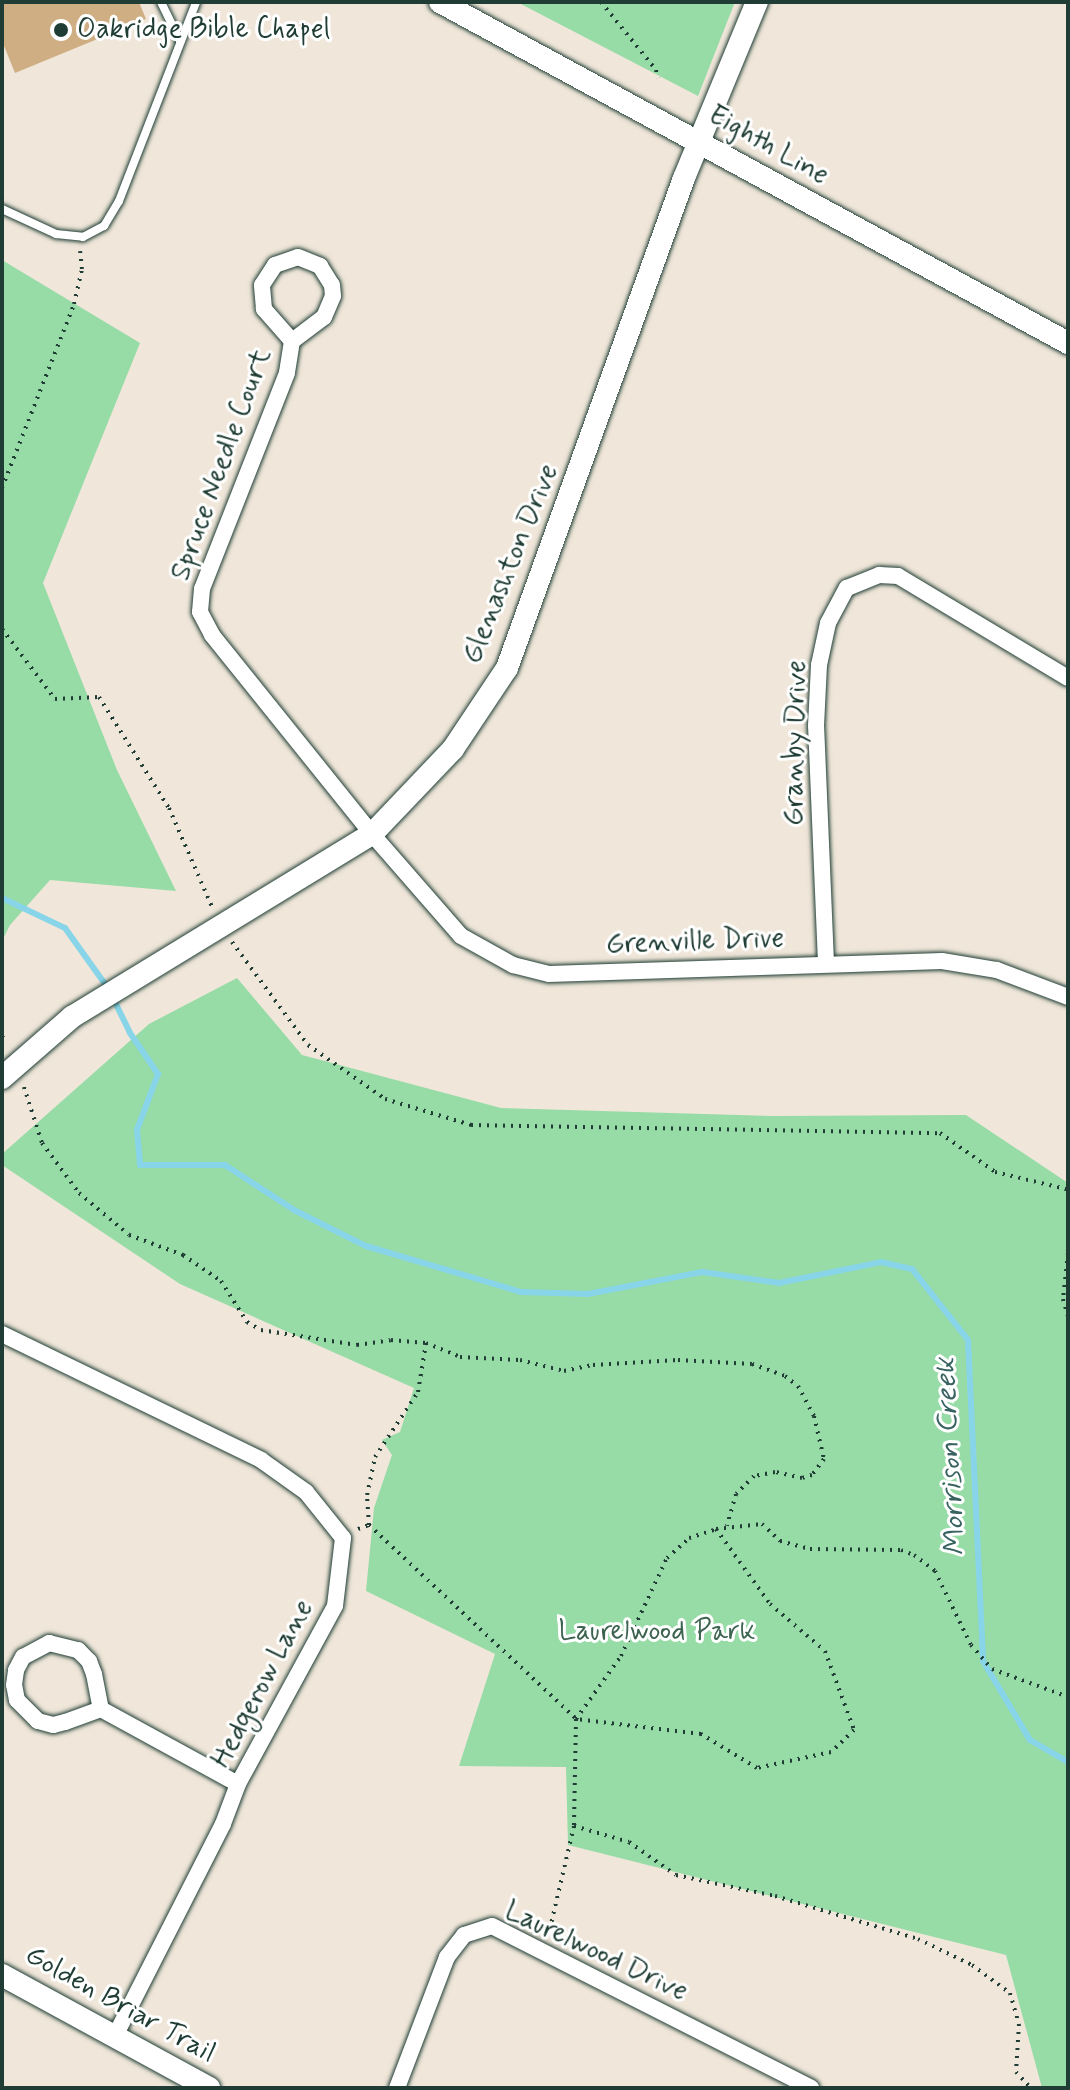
<!DOCTYPE html>
<style>
body{margin:0}
#map{position:relative;width:1070px;height:2090px;overflow:hidden;background:#f0e7da;font-family:Mynerve,sans-serif}
div>[style]{position:absolute}
.green>*{inset:0;background:#97dba6}
.stream>*{height:6px;margin:-3px;padding:0 3px;transform-origin:3px;border-radius:3px;background:#88d4e8}
.building>*{inset:0;background:#ceae82}
.path>*{height:4px;margin-top:-2px;transform-origin:0;background:repeating-linear-gradient(90deg,#1f3d34 0 2px,transparent 0 8px)}
.roads{filter:drop-shadow(0 0 2px #1f3d34) drop-shadow(0 0 2px #1f3d34)}
.service>*{height:8px;margin:-4px;padding:0 4px;transform-origin:4px;border-radius:4px;background:#fff}
.minor>*{height:16px;margin:-8px;padding:0 8px;transform-origin:8px;border-radius:8px;background:#fff}
.tertiary>*{height:22px;margin:-11px;padding:0 11px;transform-origin:11px;border-radius:11px;background:#fff}
.dots>*{width:22px;height:22px;translate:-50% -50%;box-sizing:border-box;border:4px solid #fff;border-radius:50%}
span{translate:-50% -50%;white-space:nowrap;text-align:center;line-height:1.15;-webkit-text-stroke:6px #fff;paint-order:stroke}
.poi-label{font-size:28px;color:#1f3d34}
.left{translate:0 -50%;text-align:left}
.street-label{font-size:28px;color:#1f3d34}
.park-label{font-size:28px;color:#3d6450}
.water-label{font-size:30px;color:#396361;font-style:italic}
.frame{position:absolute;inset:0;border:4px solid #1f3d34;pointer-events:none}
</style>
<div id="map">
<div class="green">
<i style="clip-path:polygon(517px 2px,735px 2px,698px 96px)"></i>
<i style="clip-path:polygon(2px 260px,140px 343px,43px 583px,117px 770px,176px 891px,50px 880px,10px 925px,2px 941px)"></i>
<i style="clip-path:polygon(237px 978px,302px 1055px,501px 1108px,772px 1116px,966px 1115px,1068px 1183px,1068px 2088px,1042px 2088px,1006px 1955px,568px 1845px,566px 1767px,459px 1766px,495px 1654px,366px 1591px,374px 1508px,392px 1455px,382px 1440px,400px 1432px,414px 1388px,180px 1284px,2px 1165px,2px 1154px,149px 1024px)"></i>
</div>
<div class="stream">
<i style="left:2px;top:898px;width:70px;rotate:25.5deg"></i>
<i style="left:65px;top:928px;width:74px;rotate:54.4deg"></i>
<i style="left:113px;top:998px;width:39px;rotate:64deg"></i>
<i style="left:130px;top:1033px;width:50px;rotate:55.7deg"></i>
<i style="left:158px;top:1074px;width:60px;rotate:110.6deg"></i>
<i style="left:137px;top:1130px;width:35px;rotate:85deg"></i>
<i style="left:140px;top:1165px;width:85px"></i>
<i style="left:225px;top:1165px;width:82px;rotate:33.1deg"></i>
<i style="left:294px;top:1210px;width:80px;rotate:26.6deg"></i>
<i style="left:366px;top:1246px;width:162px;rotate:16.5deg"></i>
<i style="left:521px;top:1292px;width:67px;rotate:1.7deg"></i>
<i style="left:588px;top:1294px;width:116px;rotate:-10.9deg"></i>
<i style="left:702px;top:1272px;width:78px;rotate:8.1deg"></i>
<i style="left:779px;top:1283px;width:104px;rotate:-11.6deg"></i>
<i style="left:881px;top:1262px;width:32px;rotate:13deg"></i>
<i style="left:912px;top:1269px;width:90px;rotate:51.7deg"></i>
<i style="left:968px;top:1340px;width:321px;rotate:87.3deg"></i>
<i style="left:983px;top:1661px;width:92px;rotate:59.3deg"></i>
<i style="left:1030px;top:1740px;width:44px;rotate:30.1deg"></i>
</div>
<div class="building">
<i style="clip-path:polygon(2px 2px,139px 2px,146px 19px,15px 73px,2px 41px)"></i>
</div>
<div class="path">
<i style="left:601px;top:2px;width:87px;rotate:51deg"></i>
<i style="left:656px;top:70px;width:8px;rotate:76deg"></i>
<i style="left:2px;top:488px;width:198px;rotate:-68.6deg"></i>
<i style="left:74px;top:304px;width:36px;rotate:-77deg"></i>
<i style="left:82px;top:269px;width:18px;rotate:-96deg"></i>
<i style="left:2px;top:629px;width:88px;rotate:52.9deg"></i>
<i style="left:55px;top:699px;width:44px;rotate:-2.6deg"></i>
<i style="left:99px;top:697px;width:131px;rotate:57.8deg"></i>
<i style="left:169px;top:808px;width:108px;rotate:66.5deg"></i>
<i style="left:232px;top:942px;width:128px;rotate:53.6deg"></i>
<i style="left:308px;top:1045px;width:94px;rotate:35deg"></i>
<i style="left:385px;top:1099px;width:90px;rotate:16.8deg"></i>
<i style="left:471px;top:1125px;width:469px;rotate:1deg"></i>
<i style="left:940px;top:1133px;width:67px;rotate:35.3deg"></i>
<i style="left:995px;top:1172px;width:73px;rotate:13.5deg"></i>
<i style="left:1066px;top:1189px;width:8px;rotate:76deg"></i>
<i style="left:2px;top:1036px;width:4px;rotate:56deg"></i>
<i style="left:24px;top:1087px;width:59px;rotate:72.2deg"></i>
<i style="left:42px;top:1143px;width:62px;rotate:53.5deg"></i>
<i style="left:79px;top:1193px;width:65px;rotate:40deg"></i>
<i style="left:129px;top:1235px;width:58px;rotate:20.3deg"></i>
<i style="left:183px;top:1255px;width:46px;rotate:34.4deg"></i>
<i style="left:221px;top:1281px;width:49px;rotate:57.6deg"></i>
<i style="left:247px;top:1322px;width:16px;rotate:30deg"></i>
<i style="left:261px;top:1330px;width:97px;rotate:8.9deg"></i>
<i style="left:357px;top:1345px;width:34px;rotate:-8deg"></i>
<i style="left:391px;top:1340px;width:35px;rotate:5deg"></i>
<i style="left:426px;top:1343px;width:37px;rotate:22deg"></i>
<i style="left:460px;top:1357px;width:60px;rotate:2.9deg"></i>
<i style="left:520px;top:1360px;width:45px;rotate:14deg"></i>
<i style="left:564px;top:1371px;width:30px;rotate:-12deg"></i>
<i style="left:593px;top:1365px;width:85px;rotate:-3.4deg"></i>
<i style="left:678px;top:1360px;width:74px;rotate:3.1deg"></i>
<i style="left:752px;top:1364px;width:35px;rotate:20deg"></i>
<i style="left:785px;top:1376px;width:16px;rotate:38deg"></i>
<i style="left:798px;top:1386px;width:34px;rotate:62deg"></i>
<i style="left:814px;top:1416px;width:44px;rotate:76.9deg"></i>
<i style="left:824px;top:1459px;width:20px;rotate:127deg"></i>
<i style="left:812px;top:1475px;width:10px;rotate:163deg"></i>
<i style="left:802px;top:1478px;width:28px;rotate:-167deg"></i>
<i style="left:775px;top:1472px;width:21px;rotate:169deg"></i>
<i style="left:754px;top:1476px;width:25px;rotate:135deg"></i>
<i style="left:736px;top:1494px;width:33px;rotate:106deg"></i>
<i style="left:1068px;top:1253px;width:46px;rotate:96.2deg"></i>
<i style="left:1063px;top:1299px;width:19px;rotate:74deg"></i>
<i style="left:369px;top:1525px;width:30px;rotate:-94deg"></i>
<i style="left:367px;top:1495px;width:39px;rotate:-78deg"></i>
<i style="left:375px;top:1457px;width:78px;rotate:-56.5deg"></i>
<i style="left:418px;top:1392px;width:50px;rotate:-80.7deg"></i>
<i style="left:358px;top:1529px;width:12px;rotate:-20deg"></i>
<i style="left:369px;top:1525px;width:284px;rotate:43.1deg"></i>
<i style="left:576px;top:1719px;width:107px;rotate:91.1deg"></i>
<i style="left:574px;top:1826px;width:110px;rotate:103.2deg"></i>
<i style="left:716px;top:1529px;width:92px;rotate:54.2deg"></i>
<i style="left:770px;top:1604px;width:72px;rotate:40.5deg"></i>
<i style="left:825px;top:1651px;width:84px;rotate:69.8deg"></i>
<i style="left:854px;top:1730px;width:32px;rotate:136deg"></i>
<i style="left:831px;top:1752px;width:76px;rotate:167.8deg"></i>
<i style="left:757px;top:1768px;width:66px;rotate:-148.7deg"></i>
<i style="left:701px;top:1734px;width:126px;rotate:-173.2deg"></i>
<i style="left:576px;top:1719px;width:77px;rotate:-54.5deg"></i>
<i style="left:621px;top:1656px;width:108px;rotate:-64.9deg"></i>
<i style="left:667px;top:1558px;width:30px;rotate:-42deg"></i>
<i style="left:689px;top:1538px;width:28px;rotate:-18deg"></i>
<i style="left:716px;top:1529px;width:46px;rotate:-6.2deg"></i>
<i style="left:762px;top:1524px;width:25px;rotate:43deg"></i>
<i style="left:780px;top:1541px;width:31px;rotate:15deg"></i>
<i style="left:810px;top:1549px;width:91px;rotate:0.6deg"></i>
<i style="left:901px;top:1550px;width:14px;rotate:21deg"></i>
<i style="left:914px;top:1555px;width:26px;rotate:37deg"></i>
<i style="left:935px;top:1571px;width:82px;rotate:64.1deg"></i>
<i style="left:971px;top:1645px;width:32px;rotate:49deg"></i>
<i style="left:992px;top:1669px;width:81px;rotate:20.2deg"></i>
<i style="left:574px;top:1826px;width:57px;rotate:16.2deg"></i>
<i style="left:629px;top:1842px;width:57px;rotate:35.1deg"></i>
<i style="left:676px;top:1875px;width:101px;rotate:12deg"></i>
<i style="left:775px;top:1896px;width:149px;rotate:16.7deg"></i>
<i style="left:918px;top:1939px;width:60px;rotate:25.7deg"></i>
<i style="left:972px;top:1965px;width:47px;rotate:36.4deg"></i>
<i style="left:1010px;top:1993px;width:32px;rotate:74deg"></i>
<i style="left:1019px;top:2024px;width:48px;rotate:93.6deg"></i>
<i style="left:1016px;top:2072px;width:22px;rotate:47deg"></i>
</div>
<div class="roads">
<div class="service">
<i style="left:161px;top:2px;width:43px;rotate:64deg"></i>
<i style="left:2px;top:209px;width:60px;rotate:24.8deg"></i>
<i style="left:56px;top:234px;width:27px;rotate:6deg"></i>
<i style="left:83px;top:237px;width:24px;rotate:-28deg"></i>
<i style="left:104px;top:226px;width:29px;rotate:-59deg"></i>
<i style="left:119px;top:201px;width:213px;rotate:-68.8deg"></i>
</div>
<div class="minor">
<i style="left:298px;top:257px;width:24px;rotate:22deg"></i>
<i style="left:320px;top:266px;width:22px;rotate:58deg"></i>
<i style="left:332px;top:285px;width:11px;rotate:85deg"></i>
<i style="left:333px;top:296px;width:23px;rotate:113deg"></i>
<i style="left:324px;top:317px;width:40px;rotate:143deg"></i>
<i style="left:292px;top:341px;width:43px;rotate:-131.2deg"></i>
<i style="left:264px;top:309px;width:24px;rotate:-95deg"></i>
<i style="left:262px;top:285px;width:24px;rotate:-57deg"></i>
<i style="left:275px;top:265px;width:24px;rotate:-19deg"></i>
<i style="left:292px;top:341px;width:32px;rotate:99deg"></i>
<i style="left:287px;top:373px;width:232px;rotate:111.5deg"></i>
<i style="left:202px;top:589px;width:23px;rotate:95deg"></i>
<i style="left:200px;top:612px;width:26px;rotate:62deg"></i>
<i style="left:212px;top:635px;width:255px;rotate:51.2deg"></i>
<i style="left:372px;top:834px;width:135px;rotate:48.9deg"></i>
<i style="left:461px;top:936px;width:60px;rotate:29.1deg"></i>
<i style="left:513px;top:965px;width:37px;rotate:14deg"></i>
<i style="left:549px;top:974px;width:393px;rotate:-1.9deg"></i>
<i style="left:942px;top:961px;width:56px;rotate:9.3deg"></i>
<i style="left:997px;top:970px;width:76px;rotate:20.8deg"></i>
<i style="left:826px;top:963px;width:237px;rotate:-92.4deg"></i>
<i style="left:816px;top:726px;width:61px;rotate:-87.2deg"></i>
<i style="left:819px;top:665px;width:43px;rotate:-77.9deg"></i>
<i style="left:828px;top:623px;width:40px;rotate:-62deg"></i>
<i style="left:847px;top:588px;width:35px;rotate:-22deg"></i>
<i style="left:879px;top:575px;width:19px;rotate:3deg"></i>
<i style="left:898px;top:576px;width:198px;rotate:31deg"></i>
<i style="left:2px;top:1334px;width:288px;rotate:25.9deg"></i>
<i style="left:261px;top:1460px;width:55px;rotate:35.4deg"></i>
<i style="left:306px;top:1492px;width:59px;rotate:51.2deg"></i>
<i style="left:343px;top:1538px;width:68px;rotate:96.7deg"></i>
<i style="left:335px;top:1606px;width:203px;rotate:118.6deg"></i>
<i style="left:238px;top:1784px;width:43px;rotate:110.6deg"></i>
<i style="left:223px;top:1824px;width:238px;rotate:117deg"></i>
<i style="left:101px;top:1709px;width:38px;rotate:160deg"></i>
<i style="left:65px;top:1722px;width:12px;rotate:166deg"></i>
<i style="left:53px;top:1725px;width:16px;rotate:-165deg"></i>
<i style="left:38px;top:1721px;width:30px;rotate:-135deg"></i>
<i style="left:17px;top:1700px;width:15px;rotate:-101deg"></i>
<i style="left:14px;top:1685px;width:15px;rotate:-82deg"></i>
<i style="left:16px;top:1670px;width:15px;rotate:-62deg"></i>
<i style="left:23px;top:1657px;width:30px;rotate:-28deg"></i>
<i style="left:49px;top:1643px;width:30px;rotate:14deg"></i>
<i style="left:78px;top:1650px;width:16px;rotate:45deg"></i>
<i style="left:89px;top:1661px;width:14px;rotate:69deg"></i>
<i style="left:94px;top:1674px;width:36px;rotate:79deg"></i>
<i style="left:101px;top:1709px;width:156px;rotate:28.7deg"></i>
<i style="left:397px;top:2088px;width:140px;rotate:-69.1deg"></i>
<i style="left:447px;top:1957px;width:28px;rotate:-52deg"></i>
<i style="left:464px;top:1935px;width:29px;rotate:-18deg"></i>
<i style="left:492px;top:1926px;width:358px;rotate:26.9deg"></i>
</div>
<div class="tertiary">
<i style="left:440px;top:2px;width:715px;rotate:28.5deg"></i>
<i style="left:2px;top:1078px;width:93px;rotate:-41.1deg"></i>
<i style="left:72px;top:1017px;width:351px;rotate:-31.4deg"></i>
<i style="left:372px;top:834px;width:117px;rotate:-46.4deg"></i>
<i style="left:453px;top:749px;width:97px;rotate:-56.3deg"></i>
<i style="left:507px;top:668px;width:521px;rotate:-70.14deg"></i>
<i style="left:684px;top:178px;width:191px;rotate:-67.5deg"></i>
<i style="left:2px;top:1975px;width:236px;rotate:28.6deg"></i>
</div>
</div>
<div class="dots">
<i style="left:61px;top:30px;background:#1f3d34"></i>
</div>
<div class="poi-label">
<span class="left" style="left:77px;top:30px">Oakridge Bible Chapel</span>
</div>
<div class="street-label">
<span style="left:768px;top:146px;rotate:29deg">Eighth Line</span>
<span style="left:222px;top:465px;rotate:-70deg">Spruce Needle Court</span>
<span style="left:511px;top:564px;rotate:-68deg">Glenashton Drive</span>
<span style="left:796px;top:743px;rotate:-89deg">Granby Drive</span>
<span style="left:695px;top:942px;rotate:-2deg">Grenville Drive</span>
<span style="left:263px;top:1684px;rotate:-62deg">Hedgerow Lane</span>
<span style="left:596px;top:1952px;rotate:25deg">Laurelwood Drive</span>
<span style="left:120px;top:2005px;rotate:29deg">Golden Briar Trail</span>
</div>
<div class="park-label">
<span style="left:657px;top:1632px">Laurelwood Park</span>
</div>
<div class="water-label">
<span style="left:951px;top:1457px;rotate:-93deg">Morrison Creek</span>
</div>
<div class="frame"></div>
</div>
